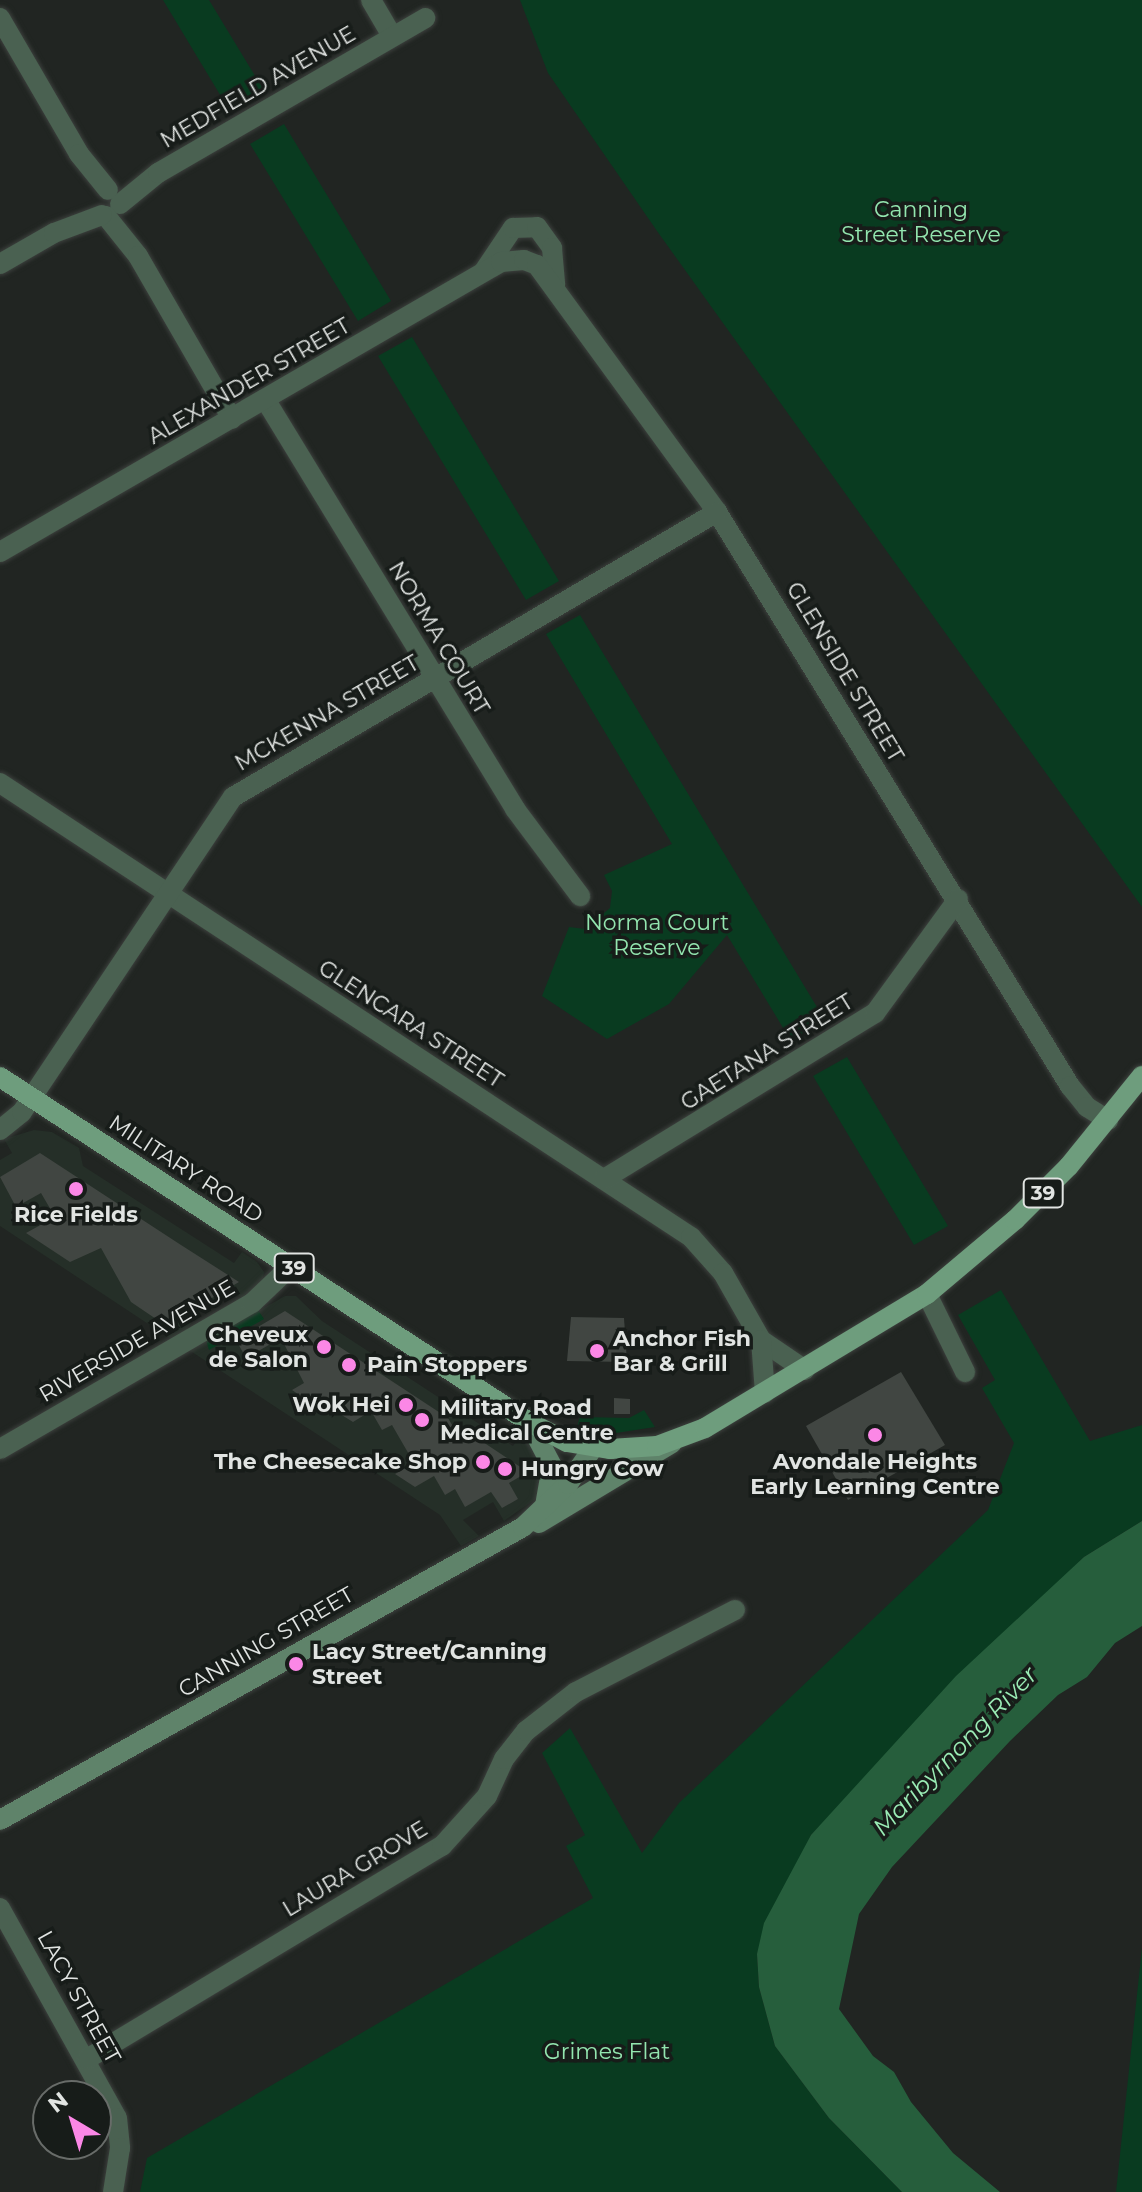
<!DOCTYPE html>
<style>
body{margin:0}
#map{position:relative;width:1142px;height:2192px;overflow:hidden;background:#212522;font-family:Montserrat,sans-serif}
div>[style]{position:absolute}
.built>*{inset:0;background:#252f28}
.green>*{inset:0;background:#093b20}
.water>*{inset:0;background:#265e3c}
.building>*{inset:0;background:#414642}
.roads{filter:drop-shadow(0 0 2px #3c403d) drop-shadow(0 0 2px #3c403d)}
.street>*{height:20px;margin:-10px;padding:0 10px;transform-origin:10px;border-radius:10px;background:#4a6151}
.secondary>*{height:20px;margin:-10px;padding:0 10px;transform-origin:10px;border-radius:10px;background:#5f836a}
.primary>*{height:20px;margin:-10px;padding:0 10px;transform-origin:10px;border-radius:10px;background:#6e9d7d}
.dots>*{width:22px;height:22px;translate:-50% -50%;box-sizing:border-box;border:4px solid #171c19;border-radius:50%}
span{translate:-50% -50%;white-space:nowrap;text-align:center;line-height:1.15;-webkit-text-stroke:7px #171c19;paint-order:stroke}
.shield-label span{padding:2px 6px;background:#171c19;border:2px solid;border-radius:6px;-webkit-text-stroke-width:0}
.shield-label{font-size:20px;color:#e1e4e2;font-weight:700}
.street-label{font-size:22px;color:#e1e4e2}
.park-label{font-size:22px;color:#93e6af}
.poi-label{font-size:22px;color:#e1e4e2;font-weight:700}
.right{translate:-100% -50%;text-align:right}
.left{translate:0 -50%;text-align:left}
.water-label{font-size:24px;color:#9aecb5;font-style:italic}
.north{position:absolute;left:32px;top:2080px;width:80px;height:80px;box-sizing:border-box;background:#171c19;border:2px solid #686c69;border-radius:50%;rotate:322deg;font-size:22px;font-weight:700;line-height:32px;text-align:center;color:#e1e4e2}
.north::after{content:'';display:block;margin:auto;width:28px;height:36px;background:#fb87e6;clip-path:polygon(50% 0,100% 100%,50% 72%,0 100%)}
</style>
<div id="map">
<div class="built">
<i style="clip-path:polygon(34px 1130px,52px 1132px,79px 1148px,83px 1166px,234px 1263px,242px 1252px,257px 1262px,264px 1272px,262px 1284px,242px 1298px,233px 1291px,197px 1312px,187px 1330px,171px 1339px,0 1226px,0 1160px,12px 1153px,4px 1139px)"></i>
<i style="clip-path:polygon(285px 1296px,296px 1296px,322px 1321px,513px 1446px,520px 1436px,530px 1443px,544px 1462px,538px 1497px,504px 1521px,493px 1502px,463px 1520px,479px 1536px,461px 1546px,440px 1515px,189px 1350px)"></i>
</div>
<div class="green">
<i style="clip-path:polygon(163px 0,209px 0,263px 89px,228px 108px)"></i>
<i style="clip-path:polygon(520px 0,1142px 0,1142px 907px,657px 231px,548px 73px)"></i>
<i style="clip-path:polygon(284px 124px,391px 301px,358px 321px,250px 144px)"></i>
<i style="clip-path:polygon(412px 337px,559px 581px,526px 600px,378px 356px)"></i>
<i style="clip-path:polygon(580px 615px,826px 1022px,791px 1041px,727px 935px,669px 1004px,607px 1039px,542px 996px,569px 927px,585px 929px,610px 908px,612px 891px,604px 875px,672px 844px,546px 634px)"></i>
<i style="clip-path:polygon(847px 1057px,948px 1226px,914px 1245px,813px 1076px)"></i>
<i style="clip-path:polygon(1001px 1290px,1090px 1441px,1142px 1425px,1142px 1521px,1084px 1557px,811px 1835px,757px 1954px,759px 1987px,775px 2046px,829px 2118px,902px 2192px,140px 2192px,147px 2158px,593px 1898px,566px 1846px,585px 1835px,542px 1753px,570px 1728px,642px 1853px,679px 1803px,988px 1510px,1014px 1443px,982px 1388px,995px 1380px,958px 1315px)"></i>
<i style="clip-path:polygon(258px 1310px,264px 1319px,209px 1350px,206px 1340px)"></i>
<i style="clip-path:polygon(644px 1410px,655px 1427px,616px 1433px,577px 1427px,580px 1417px,629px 1418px)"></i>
<i style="clip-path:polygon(1142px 1948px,1142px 2192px,1116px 2192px)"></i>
</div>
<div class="water">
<i style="clip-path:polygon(1142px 1521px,1142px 1626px,1115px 1643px,1087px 1677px,1058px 1695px,1010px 1741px,892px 1867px,859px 1914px,839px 2009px,873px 2056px,894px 2072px,911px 2102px,953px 2153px,1000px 2192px,902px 2192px,829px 2118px,775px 2046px,759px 1987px,757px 1954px,764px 1923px,811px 1835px,956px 1676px,1084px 1557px)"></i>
</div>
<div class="building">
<i style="clip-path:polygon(40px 1153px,181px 1245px,239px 1282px,173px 1321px,159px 1321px,131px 1302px,101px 1248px,70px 1262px,26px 1233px,55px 1217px,41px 1193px,16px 1207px,0 1177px)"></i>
<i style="clip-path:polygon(285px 1311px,448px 1418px,459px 1437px,468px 1432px,528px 1472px,509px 1483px,518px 1499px,502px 1508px,491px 1492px,465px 1507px,455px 1489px,445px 1495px,434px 1476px,415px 1487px,395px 1474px,414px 1463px,392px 1425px,382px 1430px,371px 1411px,353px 1422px,311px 1396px,305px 1399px,292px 1390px,304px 1383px,281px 1338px,246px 1358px,236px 1340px)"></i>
<i style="clip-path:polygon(571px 1317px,624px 1318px,627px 1362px,567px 1361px)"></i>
<i style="clip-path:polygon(901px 1372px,945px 1445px,848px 1500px,806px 1426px)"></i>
<i style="clip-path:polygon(614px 1398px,630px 1399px,630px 1414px,614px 1414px)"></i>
</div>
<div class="roads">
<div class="street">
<i style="left:371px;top:0;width:42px;rotate:59.7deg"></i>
<i style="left:0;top:18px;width:157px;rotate:59.8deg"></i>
<i style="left:79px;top:154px;width:46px;rotate:51.1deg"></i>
<i style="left:120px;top:204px;width:49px;rotate:-39.2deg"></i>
<i style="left:158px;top:173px;width:309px;rotate:-30.1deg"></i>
<i style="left:106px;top:216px;width:51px;rotate:51.3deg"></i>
<i style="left:138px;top:256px;width:188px;rotate:60deg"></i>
<i style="left:0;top:264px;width:62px;rotate:-29.9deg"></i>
<i style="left:54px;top:233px;width:51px;rotate:-20.6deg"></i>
<i style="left:484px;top:271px;width:52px;rotate:-56deg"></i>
<i style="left:513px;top:228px;width:24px;rotate:-2deg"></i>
<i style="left:537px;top:227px;width:26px;rotate:54deg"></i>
<i style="left:552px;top:248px;width:37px;rotate:85deg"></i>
<i style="left:265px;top:399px;width:480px;rotate:58.6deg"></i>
<i style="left:515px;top:809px;width:109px;rotate:53.2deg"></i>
<i style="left:0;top:552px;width:579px;rotate:-30.06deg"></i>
<i style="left:501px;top:262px;width:23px;rotate:-5deg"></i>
<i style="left:524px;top:260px;width:14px;rotate:21deg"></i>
<i style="left:537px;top:265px;width:306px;rotate:53.9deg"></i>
<i style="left:717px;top:512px;width:674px;rotate:58.41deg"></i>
<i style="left:1070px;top:1086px;width:27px;rotate:51deg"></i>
<i style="left:1087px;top:1107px;width:25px;rotate:32deg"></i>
<i style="left:0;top:783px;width:827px;rotate:33.31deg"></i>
<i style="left:691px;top:1237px;width:48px;rotate:48.4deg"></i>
<i style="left:723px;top:1273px;width:77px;rotate:60.4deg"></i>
<i style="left:761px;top:1340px;width:53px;rotate:34.3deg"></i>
<i style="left:0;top:1130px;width:28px;rotate:-39deg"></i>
<i style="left:22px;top:1112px;width:379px;rotate:-56.2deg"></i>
<i style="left:233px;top:797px;width:562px;rotate:-30.49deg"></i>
<i style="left:604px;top:1179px;width:318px;rotate:-31.5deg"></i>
<i style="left:875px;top:1013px;width:141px;rotate:-53.9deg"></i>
<i style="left:927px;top:1294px;width:87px;rotate:64deg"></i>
<i style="left:761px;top:1340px;width:53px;rotate:85.7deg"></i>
<i style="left:0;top:1449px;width:291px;rotate:-30.1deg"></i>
<i style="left:252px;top:1303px;width:54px;rotate:-43.5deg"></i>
<i style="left:0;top:1908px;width:240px;rotate:60.9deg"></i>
<i style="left:117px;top:2118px;width:30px;rotate:84deg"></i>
<i style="left:120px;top:2148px;width:45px;rotate:99deg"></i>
<i style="left:87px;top:2059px;width:414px;rotate:-31deg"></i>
<i style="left:442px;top:1846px;width:67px;rotate:-48deg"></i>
<i style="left:487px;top:1796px;width:41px;rotate:-65.3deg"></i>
<i style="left:504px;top:1759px;width:36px;rotate:-52deg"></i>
<i style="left:526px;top:1731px;width:63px;rotate:-38deg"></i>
<i style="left:576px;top:1692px;width:179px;rotate:-27.3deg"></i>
</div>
<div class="secondary">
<i style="left:529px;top:1422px;width:50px;rotate:62.4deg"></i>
<i style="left:552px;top:1466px;width:40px;rotate:100deg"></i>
<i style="left:539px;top:1523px;width:155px;rotate:-31deg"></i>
<i style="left:0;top:1820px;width:599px;rotate:-29.26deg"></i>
<i style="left:523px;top:1527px;width:62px;rotate:-43.7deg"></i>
<i style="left:568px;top:1484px;width:44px;rotate:-55.2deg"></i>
</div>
<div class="primary">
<i style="left:0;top:1077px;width:632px;rotate:33.11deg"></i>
<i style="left:529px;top:1422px;width:43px;rotate:27.8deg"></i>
<i style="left:567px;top:1442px;width:44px;rotate:9.2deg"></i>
<i style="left:610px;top:1449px;width:47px;rotate:-3.7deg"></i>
<i style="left:657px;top:1446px;width:51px;rotate:-20.6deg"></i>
<i style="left:705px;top:1428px;width:259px;rotate:-31.1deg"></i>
<i style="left:927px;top:1294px;width:115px;rotate:-40.1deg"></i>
<i style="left:1015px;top:1220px;width:76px;rotate:-45deg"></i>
<i style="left:1069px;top:1166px;width:116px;rotate:-51deg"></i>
</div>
</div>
<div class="dots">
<i style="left:76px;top:1189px;background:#fb87e6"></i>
<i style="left:324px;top:1347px;background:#fb87e6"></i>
<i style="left:597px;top:1351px;background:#fb87e6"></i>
<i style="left:349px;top:1365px;background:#fb87e6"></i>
<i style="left:406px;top:1405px;background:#fb87e6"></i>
<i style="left:422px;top:1420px;background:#fb87e6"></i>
<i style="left:875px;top:1435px;background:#fb87e6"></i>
<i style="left:483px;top:1462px;background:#fb87e6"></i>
<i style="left:505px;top:1469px;background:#fb87e6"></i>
<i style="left:296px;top:1664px;background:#fb87e6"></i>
</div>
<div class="shield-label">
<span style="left:1043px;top:1193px">39</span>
<span style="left:294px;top:1268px">39</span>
</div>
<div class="street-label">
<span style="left:258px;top:87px;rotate:-30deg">MEDFIELD AVENUE</span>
<span style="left:249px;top:381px;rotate:-30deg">ALEXANDER STREET</span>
<span style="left:439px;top:638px;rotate:59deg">NORMA COURT</span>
<span style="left:845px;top:672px;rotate:59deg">GLENSIDE STREET</span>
<span style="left:327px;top:713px;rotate:-30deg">MCKENNA STREET</span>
<span style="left:411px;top:1024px;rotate:33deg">GLENCARA STREET</span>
<span style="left:767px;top:1052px;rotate:-32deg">GAETANA STREET</span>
<span style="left:186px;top:1169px;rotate:33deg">MILITARY ROAD</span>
<span style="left:137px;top:1341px;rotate:-30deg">RIVERSIDE AVENUE</span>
<span style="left:266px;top:1642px;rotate:-30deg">CANNING STREET</span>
<span style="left:355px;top:1869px;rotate:-31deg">LAURA GROVE</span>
<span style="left:79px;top:1997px;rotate:61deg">LACY STREET</span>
</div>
<div class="park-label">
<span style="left:921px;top:222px">Canning<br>Street Reserve</span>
<span style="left:657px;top:935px">Norma Court<br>Reserve</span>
<span style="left:607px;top:2052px">Grimes Flat</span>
</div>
<div class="poi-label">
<span style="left:76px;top:1215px">Rice Fields</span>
<span class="right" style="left:308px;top:1347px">Cheveux<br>de Salon</span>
<span class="left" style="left:613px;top:1351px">Anchor Fish<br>Bar &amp; Grill</span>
<span class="left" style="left:367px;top:1365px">Pain Stoppers</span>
<span class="right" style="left:390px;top:1405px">Wok Hei</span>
<span class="left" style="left:440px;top:1420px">Military Road<br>Medical Centre</span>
<span style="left:875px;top:1474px">Avondale Heights<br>Early Learning Centre</span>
<span class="right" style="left:467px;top:1462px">The Cheesecake Shop</span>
<span class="left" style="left:521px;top:1469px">Hungry Cow</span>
<span class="left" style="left:312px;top:1664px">Lacy Street/Canning<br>Street</span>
</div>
<div class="water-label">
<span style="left:955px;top:1751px;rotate:-46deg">Maribyrnong River</span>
</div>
<div class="north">N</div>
</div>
